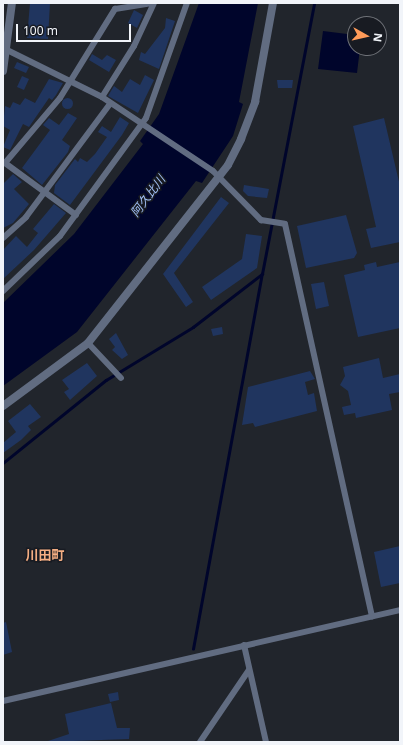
<!DOCTYPE html>
<meta charset="utf-8">
<style>
body{margin:0}
#map{position:relative;width:403px;height:745px;overflow:hidden;background:#21252c;font-family:"Noto Sans","Noto Sans JP",sans-serif}
div>[style]{position:absolute}
.water>*{inset:0;background:#00052b}
.stream>*{height:2.5px;margin:-1.25px;padding:0 1.25px;transform-origin:1.25px;border-radius:1.25px;background:#00052b}
.building>*{inset:0;background:#20355f}
.round{border-radius:50%}
.minor>*{height:6px;margin:-3px;padding:0 3px;transform-origin:3px;border-radius:3px;background:#616c81}
.tertiary>*{height:8px;margin:-4px;padding:0 4px;transform-origin:4px;border-radius:4px;background:#616c81}
span{translate:-50% -50%;white-space:nowrap;text-align:center;line-height:1.15;-webkit-text-stroke:3px #181b22;paint-order:stroke}
.water-label{font-size:12px;color:#a2c1f9;font-style:italic}
.quarter-label{font-size:13px;color:#f4ae83;font-weight:700}
.frame{position:absolute;inset:0;border:4px solid #f1f4f9;pointer-events:none}
.north{position:absolute;left:347px;top:16px;width:40px;height:40px;box-sizing:border-box;background:#181b22;border:1px solid #6f7278;border-radius:50%;rotate:98deg;font-size:11px;font-weight:700;line-height:16px;text-align:center;color:#f1f4f9}
.north::after{content:'';display:block;margin:auto;width:14px;height:18px;background:#ff9b59;clip-path:polygon(50% 0,100% 100%,50% 72%,0 100%)}
.scale{position:absolute;left:16px;top:24px;width:115px;height:18px;box-sizing:border-box;border:2px solid #f1f4f9;border-top:0;padding-left:5px;font-size:12px;line-height:14px;white-space:nowrap;color:#f1f4f9;-webkit-text-stroke:3px #181b22;paint-order:stroke}
</style>
<div id="map">
<div class="water">
<i style="clip-path:polygon(199px 3px,258px 3px,239px 102px,243px 104px,233px 136px,202px 183px,196px 181px,77px 332px,3px 386px,3px 303px,74px 234px,143px 144px,140px 141px,159px 114px)"></i>
<i style="clip-path:polygon(323px 31px,355px 35px,355px 48px,360px 48px,357px 73px,318px 69px)"></i>
</div>
<div class="stream">
<i style="left:3px;top:463px;width:132px;rotate:-38.9deg"></i>
<i style="left:106px;top:380px;width:102px;rotate:-31.3deg"></i>
<i style="left:193px;top:327px;width:87px;rotate:-37.5deg"></i>
<i style="left:262px;top:274px;width:276px;rotate:-79.1deg"></i>
<i style="left:193px;top:649px;width:381px;rotate:-79.6deg"></i>
</div>
<div class="building">
<i style="clip-path:polygon(30px 3px,50px 3px,48px 39px,27px 38px)"></i>
<i style="clip-path:polygon(134px 10px,143px 15px,137px 28px,128px 23px)"></i>
<i style="clip-path:polygon(166px 18px,175px 21px,159px 69px,139px 60px,141px 52px,145px 54px,165px 28px)"></i>
<i style="clip-path:polygon(92px 54px,102px 60px,107px 55px,116px 60px,109px 72px,89px 60px)"></i>
<i style="clip-path:polygon(17px 62px,29px 67px,26px 73px,14px 68px)"></i>
<i style="clip-path:polygon(145px 75px,154px 80px,138px 113px,108px 96px,114px 86px,122px 92px,130px 79px,140px 85px)"></i>
<i style="clip-path:polygon(22px 76px,29px 79px,24px 90px,17px 87px)"></i>
<i style="clip-path:polygon(49px 79px,63px 83px,56px 95px,52px 100px,49px 98px,29px 127px,23px 124px,10px 150px,3px 147px,10px 130px,3px 126px,5px 106px,10px 108px,13px 102px,20px 105px,25px 98px,35px 103px)"></i>
<i style="clip-path:polygon(277px 80px,293px 80px,292px 88px,278px 88px)"></i>
<i class="round" style="left:61.5px;top:97.5px;width:11px;height:11px"></i>
<i style="clip-path:polygon(68px 113px,77px 118px,62px 140px,70px 146px,68px 152px,42px 185px,22px 168px,50px 130px,43px 125px,49px 118px,59px 125px)"></i>
<i style="clip-path:polygon(120px 117px,129px 123px,122px 135px,70px 205px,54px 193px,55px 185px,75px 159px,78px 162px,80px 158px,87px 162px,95px 154px,107px 137px,98px 132px,102px 126px,111px 132px)"></i>
<i style="clip-path:polygon(384px 118px,400px 186px,400px 242px,371px 248px,366px 229px,376px 227px,353px 126px)"></i>
<i style="clip-path:polygon(13px 174px,22px 182px,14px 189px,29px 204px,13px 223px,3px 228px,3px 184px)"></i>
<i style="clip-path:polygon(244px 185px,269px 189px,267px 198px,248px 196px,243px 191px)"></i>
<i style="clip-path:polygon(221px 197px,229px 203px,174px 273px,193px 302px,186px 307px,163px 274px)"></i>
<i style="clip-path:polygon(54px 204px,66px 213px,34px 250px,3px 279px,3px 250px,16px 236px,27px 247px,38px 233px,33px 229px)"></i>
<i style="clip-path:polygon(346px 215px,357px 253px,354px 258px,306px 268px,297px 226px)"></i>
<i style="clip-path:polygon(246px 234px,262px 236px,257px 268px,211px 300px,202px 287px,242px 259px)"></i>
<i style="clip-path:polygon(376px 262px,377px 267px,400px 262px,400px 328px,358px 337px,344px 275px,365px 270px,364px 265px)"></i>
<i style="clip-path:polygon(324px 282px,329px 306px,316px 309px,311px 284px)"></i>
<i style="clip-path:polygon(222px 327px,223px 334px,213px 336px,211px 329px)"></i>
<i style="clip-path:polygon(116px 333px,128px 355px,122px 359px,112px 350px,115px 347px,109px 339px)"></i>
<i style="clip-path:polygon(379px 358px,383px 378px,400px 374px,400px 392px,389px 394px,392px 410px,356px 418px,355px 413px,344px 415px,342px 407px,351px 405px,348px 391px,340px 385px,345px 376px,343px 367px)"></i>
<i style="clip-path:polygon(87px 363px,97px 376px,70px 400px,64px 392px,69px 389px,62px 380px)"></i>
<i style="clip-path:polygon(310px 371px,315px 379px,305px 382px,308px 395px,314px 393px,317px 411px,255px 427px,253px 423px,242px 425px,248px 387px)"></i>
<i style="clip-path:polygon(30px 404px,41px 417px,28px 426px,31px 430px,21px 440px,3px 453px,3px 443px,16px 432px,8px 421px)"></i>
<i style="clip-path:polygon(400px 546px,400px 583px,381px 587px,374px 552px)"></i>
<i style="clip-path:polygon(6px 622px,12px 652px,3px 655px,3px 623px)"></i>
<i style="clip-path:polygon(118px 692px,119px 700px,110px 702px,108px 694px)"></i>
<i style="clip-path:polygon(111px 703px,117px 728px,130px 728px,129px 739px,45px 742px,69px 734px,65px 714px)"></i>
</div>
<div class="minor">
<i style="left:3px;top:48px;width:110px;rotate:26.3deg"></i>
<i style="left:102px;top:97px;width:133px;rotate:33.7deg"></i>
<i style="left:213px;top:171px;width:69px;rotate:45.6deg"></i>
<i style="left:261px;top:220px;width:24px;rotate:9deg"></i>
<i style="left:285px;top:224px;width:402px;rotate:77.5deg"></i>
<i style="left:102px;top:97px;width:60px;rotate:-57.9deg"></i>
<i style="left:134px;top:46px;width:47px;rotate:-65.1deg"></i>
<i style="left:76px;top:215px;width:88px;rotate:-143.8deg"></i>
<i style="left:5px;top:163px;width:85px;rotate:-49.8deg"></i>
<i style="left:60px;top:98px;width:105px;rotate:-58.3deg"></i>
<i style="left:115px;top:9px;width:36px;rotate:-9deg"></i>
<i style="left:3px;top:238px;width:31px;rotate:-42deg"></i>
<i style="left:26px;top:217px;width:141px;rotate:-53.4deg"></i>
<i style="left:3px;top:291px;width:79px;rotate:-44deg"></i>
<i style="left:60px;top:236px;width:146px;rotate:-53.9deg"></i>
<i style="left:146px;top:118px;width:122px;rotate:-70.4deg"></i>
<i style="left:88px;top:343px;width:48px;rotate:46.7deg"></i>
<i style="left:244px;top:645px;width:99px;rotate:77.2deg"></i>
<i style="left:3px;top:701px;width:407px;rotate:-12.9deg"></i>
<i style="left:200px;top:742px;width:87px;rotate:-55.8deg"></i>
</div>
<div class="tertiary">
<i style="left:3px;top:71px;width:69px;rotate:-82.5deg"></i>
<i style="left:3px;top:406px;width:106px;rotate:-36.5deg"></i>
<i style="left:88px;top:343px;width:226px;rotate:-51.8deg"></i>
<i style="left:228px;top:165px;width:29px;rotate:-63deg"></i>
<i style="left:241px;top:139px;width:40px;rotate:-69deg"></i>
<i style="left:255px;top:102px;width:101px;rotate:-79.7deg"></i>
</div>
<div class="water-label">
<span style="left:148px;top:196px;rotate:-53deg">阿久比川</span>
</div>
<div class="quarter-label">
<span style="left:45px;top:555px">川田町</span>
</div>
<div class="frame"></div>
<div class="north">N</div>
<div class="scale">100 m</div>
</div>
